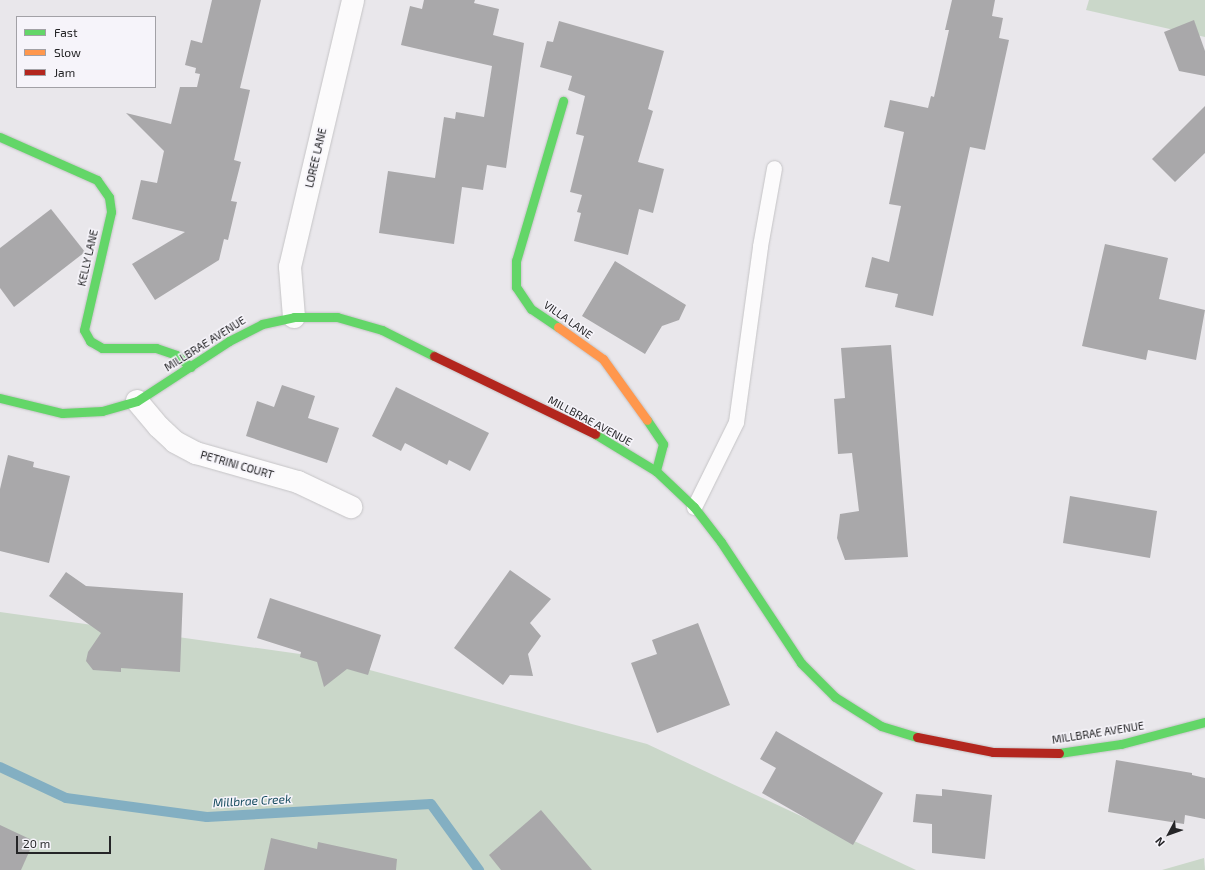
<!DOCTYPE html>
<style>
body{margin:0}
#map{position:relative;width:1205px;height:870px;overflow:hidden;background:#e9e7eb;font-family:"Exo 2",sans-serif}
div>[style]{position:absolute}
.green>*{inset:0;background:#cad7c9}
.stream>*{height:10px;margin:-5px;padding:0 5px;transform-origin:5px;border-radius:5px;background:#83afc2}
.building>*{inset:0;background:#a9a8aa}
.roads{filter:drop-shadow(0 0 1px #c5c4c6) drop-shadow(0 0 1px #c5c4c6)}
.lane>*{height:15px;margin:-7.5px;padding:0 7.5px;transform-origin:7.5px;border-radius:7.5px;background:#fcfbfc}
.street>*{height:22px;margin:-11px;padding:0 11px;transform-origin:11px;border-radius:11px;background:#fcfbfc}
.fast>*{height:9px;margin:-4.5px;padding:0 4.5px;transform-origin:4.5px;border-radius:4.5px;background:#63d668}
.slow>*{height:9px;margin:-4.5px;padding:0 4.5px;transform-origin:4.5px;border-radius:4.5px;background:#ff974d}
.jam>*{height:9px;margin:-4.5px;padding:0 4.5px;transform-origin:4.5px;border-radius:4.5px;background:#b3261e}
span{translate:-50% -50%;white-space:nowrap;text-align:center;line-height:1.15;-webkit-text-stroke:3px #f6f4fa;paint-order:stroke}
.street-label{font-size:11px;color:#252527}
.water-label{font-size:12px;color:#184d60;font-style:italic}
.legend{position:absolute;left:16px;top:16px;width:140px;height:72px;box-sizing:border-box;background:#f6f4fa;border:1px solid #a2a1a6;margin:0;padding:5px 7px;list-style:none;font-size:12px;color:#252527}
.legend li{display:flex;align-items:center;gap:8px;height:20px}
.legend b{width:20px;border:1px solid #a2a1a6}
.north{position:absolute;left:1149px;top:814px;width:40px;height:40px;-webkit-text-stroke:3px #f6f4fa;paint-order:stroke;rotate:229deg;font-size:11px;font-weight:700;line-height:16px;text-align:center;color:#252527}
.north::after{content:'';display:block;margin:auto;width:14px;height:18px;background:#252527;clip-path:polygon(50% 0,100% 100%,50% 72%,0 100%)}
.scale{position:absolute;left:16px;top:836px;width:95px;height:18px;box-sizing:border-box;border:2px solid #252527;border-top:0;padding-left:5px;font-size:12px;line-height:14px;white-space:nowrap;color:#252527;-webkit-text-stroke:3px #f6f4fa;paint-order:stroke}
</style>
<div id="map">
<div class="green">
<i style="clip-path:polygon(1089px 0,1205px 0,1205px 37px,1086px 10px)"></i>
<i style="clip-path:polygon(0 612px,321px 657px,647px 744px,916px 870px,0 870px)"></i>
<i style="clip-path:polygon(1204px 858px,1205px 870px,1162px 870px)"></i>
</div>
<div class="stream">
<i style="left:0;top:767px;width:73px;rotate:25.2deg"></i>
<i style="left:66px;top:798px;width:142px;rotate:7.7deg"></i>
<i style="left:207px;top:817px;width:224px;rotate:-3.3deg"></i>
<i style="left:431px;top:804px;width:82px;rotate:54deg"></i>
</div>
<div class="building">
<i style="clip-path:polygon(212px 0,261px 0,240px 88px,250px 90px,234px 160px,241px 162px,231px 201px,237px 202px,228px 240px,224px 239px,219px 260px,155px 300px,132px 264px,185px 232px,132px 219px,141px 180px,157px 183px,164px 151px,126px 113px,171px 124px,180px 87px,197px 87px,200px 74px,195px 73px,196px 68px,185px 65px,191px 40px,202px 43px)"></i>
<i style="clip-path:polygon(424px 0,475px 0,474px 3px,499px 9px,493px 35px,524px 43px,506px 168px,487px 165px,483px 190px,462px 187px,454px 244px,379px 233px,388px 171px,435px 178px,444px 117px,455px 119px,456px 112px,484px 117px,492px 66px,401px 45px,410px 6px,422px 9px)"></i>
<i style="clip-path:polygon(952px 0,995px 0,992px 16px,1003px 18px,999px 38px,1009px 40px,985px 150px,970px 147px,933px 316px,895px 307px,898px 294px,865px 287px,872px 257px,889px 262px,901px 206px,889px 204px,904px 132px,884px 127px,890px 100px,928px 108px,931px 96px,934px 97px,949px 30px,945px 30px)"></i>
<i style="clip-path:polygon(1194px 20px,1205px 51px,1205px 76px,1179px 71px,1164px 32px)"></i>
<i style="clip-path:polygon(559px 21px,664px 51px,648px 109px,653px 111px,638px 162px,664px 169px,653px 213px,639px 209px,628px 255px,574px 241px,581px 213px,577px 212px,582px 195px,570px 192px,584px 136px,576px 134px,585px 96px,568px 90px,572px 76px,540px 67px,547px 41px,553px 42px)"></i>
<i style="clip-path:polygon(1205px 106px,1205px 153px,1175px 182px,1152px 159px)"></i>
<i style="clip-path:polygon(51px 209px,85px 252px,14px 307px,0 288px,0 248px)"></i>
<i style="clip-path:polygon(1105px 244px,1168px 258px,1159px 299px,1205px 310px,1196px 360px,1148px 350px,1146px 360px,1082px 346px)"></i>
<i style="clip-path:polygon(615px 261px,686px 305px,679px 320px,662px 326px,645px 354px,582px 316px)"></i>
<i style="clip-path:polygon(891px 345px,908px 557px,845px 560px,837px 538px,840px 514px,859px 511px,852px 453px,838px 454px,834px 399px,845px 398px,841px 348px)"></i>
<i style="clip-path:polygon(282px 385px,315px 396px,308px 418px,339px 428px,327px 463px,246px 436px,257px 401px,274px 407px)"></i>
<i style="clip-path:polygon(396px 387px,489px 433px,470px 471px,449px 460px,447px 465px,405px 443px,401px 451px,372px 436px)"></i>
<i style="clip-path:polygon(8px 455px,34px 462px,33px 467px,70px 476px,49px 563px,0 551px,0 489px)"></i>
<i style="clip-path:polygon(1070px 496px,1157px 511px,1150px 558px,1063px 543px)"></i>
<i style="clip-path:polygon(510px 570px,551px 599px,530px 623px,541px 636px,528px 654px,533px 676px,510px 675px,503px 685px,454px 648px)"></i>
<i style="clip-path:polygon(66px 572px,86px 586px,183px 593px,180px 672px,121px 668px,121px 672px,93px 670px,86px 661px,88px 652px,101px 633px,49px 596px)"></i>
<i style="clip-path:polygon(270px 598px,381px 635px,368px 675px,347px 669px,324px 687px,317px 662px,300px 657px,301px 652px,257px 638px)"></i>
<i style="clip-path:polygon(698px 623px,730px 705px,657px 733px,631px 663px,657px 654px,652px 640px)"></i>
<i style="clip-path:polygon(776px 731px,883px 793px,853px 845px,762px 793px,776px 768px,760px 759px)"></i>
<i style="clip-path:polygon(1116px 760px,1192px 773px,1192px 775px,1205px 778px,1205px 819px,1185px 815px,1184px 824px,1108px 812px)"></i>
<i style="clip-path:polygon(942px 789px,992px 795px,985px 859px,932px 853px,932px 824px,913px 822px,916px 794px,942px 796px)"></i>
<i style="clip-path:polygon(541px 810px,592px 870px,501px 870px,489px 855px)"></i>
<i style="clip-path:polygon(0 825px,34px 841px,21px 870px,0 870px)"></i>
<i style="clip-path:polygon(271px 838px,317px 849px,318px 842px,397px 859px,396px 870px,264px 870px)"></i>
</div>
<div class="roads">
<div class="lane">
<i style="left:694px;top:507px;width:95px;rotate:-63.7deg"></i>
<i style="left:736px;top:422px;width:178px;rotate:-82.2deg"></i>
<i style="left:760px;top:246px;width:79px;rotate:-79.8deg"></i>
</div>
<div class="street">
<i style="left:294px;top:317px;width:50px;rotate:-94.6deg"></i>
<i style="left:290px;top:267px;width:274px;rotate:-76.7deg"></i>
<i style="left:137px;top:401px;width:34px;rotate:50deg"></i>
<i style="left:159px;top:427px;width:22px;rotate:43deg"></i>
<i style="left:175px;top:442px;width:24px;rotate:28deg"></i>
<i style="left:196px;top:453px;width:106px;rotate:15.9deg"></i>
<i style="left:298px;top:482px;width:59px;rotate:25.3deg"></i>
</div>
<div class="fast">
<i style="left:0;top:137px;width:106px;rotate:23.9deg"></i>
<i style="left:97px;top:180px;width:21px;rotate:55deg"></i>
<i style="left:109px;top:197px;width:15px;rotate:82deg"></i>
<i style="left:111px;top:212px;width:121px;rotate:102.9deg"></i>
<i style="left:84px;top:330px;width:13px;rotate:61deg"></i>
<i style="left:90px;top:341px;width:14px;rotate:30deg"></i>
<i style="left:102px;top:348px;width:54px"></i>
<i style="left:156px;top:348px;width:21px;rotate:19deg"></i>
<i style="left:176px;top:355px;width:19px;rotate:39deg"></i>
<i style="left:558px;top:327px;width:32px;rotate:-146deg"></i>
<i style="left:531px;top:309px;width:27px;rotate:-124deg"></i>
<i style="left:516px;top:287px;width:26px;rotate:-90deg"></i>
<i style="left:516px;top:261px;width:167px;rotate:-73.6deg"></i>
<i style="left:0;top:398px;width:64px;rotate:13.6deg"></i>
<i style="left:62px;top:413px;width:40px;rotate:-2.9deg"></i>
<i style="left:102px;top:411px;width:36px;rotate:-16deg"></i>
<i style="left:137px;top:401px;width:110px;rotate:-33.1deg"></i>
<i style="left:229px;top:341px;width:37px;rotate:-27deg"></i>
<i style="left:262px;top:324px;width:33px;rotate:-12deg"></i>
<i style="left:294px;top:317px;width:43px"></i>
<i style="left:337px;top:317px;width:47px;rotate:16.1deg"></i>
<i style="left:382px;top:330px;width:58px;rotate:26.6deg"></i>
<i style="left:647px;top:420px;width:29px;rotate:56deg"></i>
<i style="left:663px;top:444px;width:28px;rotate:105deg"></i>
<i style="left:595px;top:434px;width:71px;rotate:31.2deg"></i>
<i style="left:656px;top:471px;width:52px;rotate:43.5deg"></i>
<i style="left:694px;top:507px;width:44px;rotate:52.4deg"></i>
<i style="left:721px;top:542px;width:145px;rotate:56.5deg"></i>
<i style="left:801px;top:663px;width:48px;rotate:45deg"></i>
<i style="left:835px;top:697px;width:54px;rotate:32.2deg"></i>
<i style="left:881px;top:726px;width:38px;rotate:17deg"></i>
<i style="left:1059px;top:753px;width:63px;rotate:-8.3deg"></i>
<i style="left:1121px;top:744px;width:87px;rotate:-14.7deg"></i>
</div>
<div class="slow">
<i style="left:558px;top:327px;width:55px;rotate:35.4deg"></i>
<i style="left:603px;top:359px;width:75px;rotate:54.2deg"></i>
</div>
<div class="jam">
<i style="left:434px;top:356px;width:179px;rotate:25.8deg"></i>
<i style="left:917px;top:737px;width:77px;rotate:11.2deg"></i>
<i style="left:993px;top:752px;width:66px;rotate:0.9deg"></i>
</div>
</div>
<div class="street-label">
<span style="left:316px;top:158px;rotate:-77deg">LOREE LANE</span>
<span style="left:88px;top:258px;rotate:-77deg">KELLY LANE</span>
<span style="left:568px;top:320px;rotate:35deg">VILLA LANE</span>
<span style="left:205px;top:344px;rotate:-32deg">MILLBRAE AVENUE</span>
<span style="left:590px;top:421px;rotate:28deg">MILLBRAE AVENUE</span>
<span style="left:237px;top:465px;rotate:16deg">PETRINI COURT</span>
<span style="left:1098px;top:733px;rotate:-9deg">MILLBRAE AVENUE</span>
</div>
<div class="water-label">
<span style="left:252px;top:801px;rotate:-3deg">Millbrae Creek</span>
</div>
<ul class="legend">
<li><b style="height:5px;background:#63d668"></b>Fast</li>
<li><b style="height:5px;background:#ff974d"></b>Slow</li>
<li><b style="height:5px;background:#b3261e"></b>Jam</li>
</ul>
<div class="north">N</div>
<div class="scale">20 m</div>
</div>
